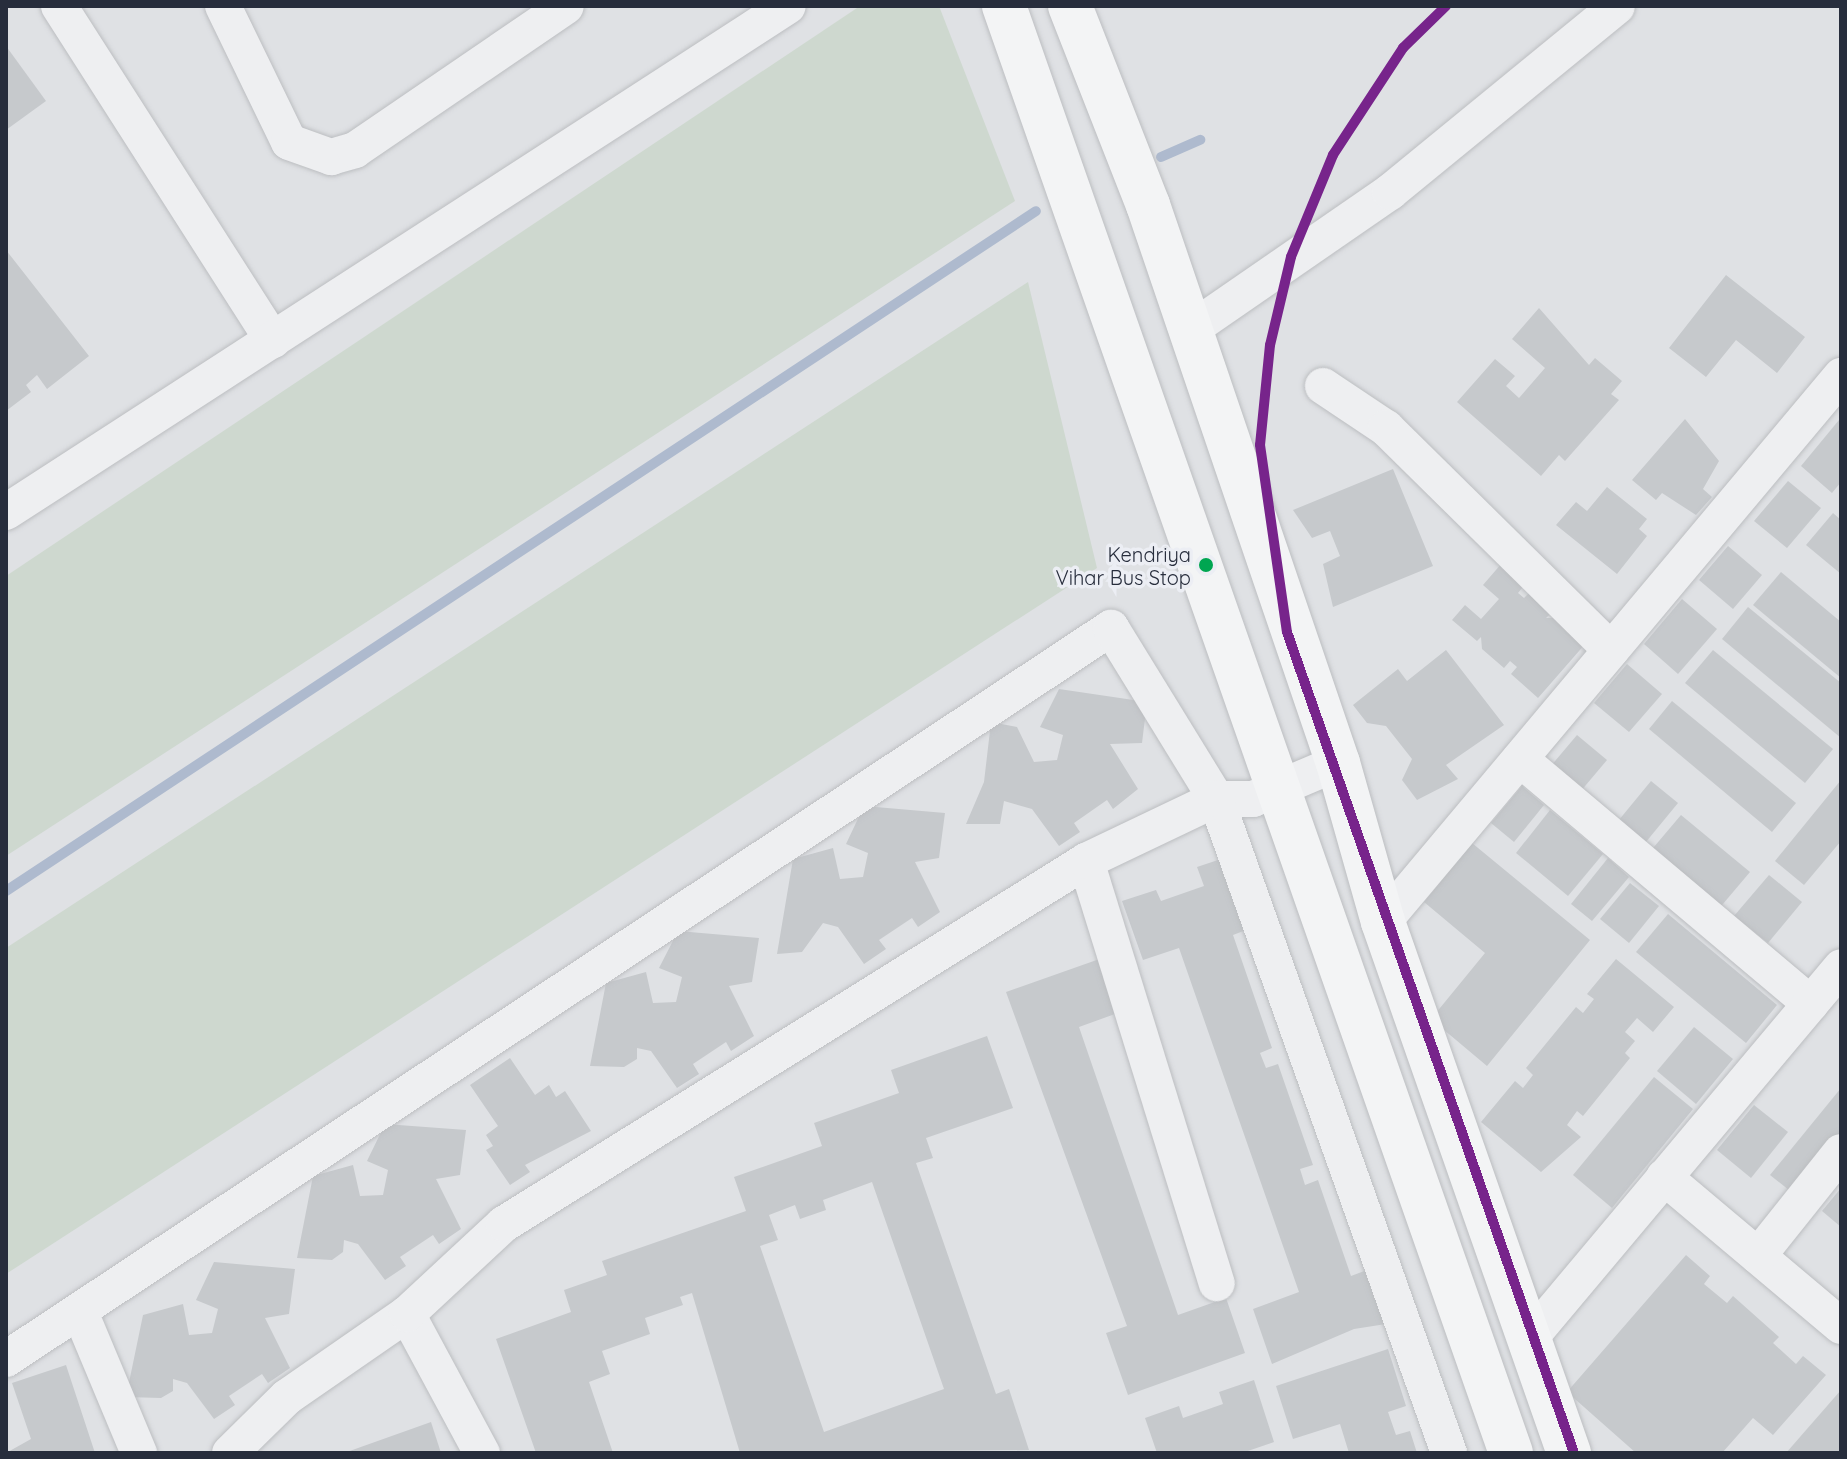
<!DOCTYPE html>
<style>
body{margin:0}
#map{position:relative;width:1847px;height:1459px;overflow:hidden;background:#dfe1e4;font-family:Quicksand,sans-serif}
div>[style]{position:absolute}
.green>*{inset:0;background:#ced8cf}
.stream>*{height:10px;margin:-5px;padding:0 5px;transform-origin:5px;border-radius:5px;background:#aebace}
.building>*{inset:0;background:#c6c9cc}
.roads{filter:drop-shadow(0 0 2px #bcbec1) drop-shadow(0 0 2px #bcbec1)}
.minor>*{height:36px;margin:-18px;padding:0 18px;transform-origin:18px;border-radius:18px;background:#eeeff1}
.major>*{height:44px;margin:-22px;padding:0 22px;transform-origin:22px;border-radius:22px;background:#f3f4f5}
.metro-1>*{height:10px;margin:-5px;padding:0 5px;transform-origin:5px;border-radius:5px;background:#77248b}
.dots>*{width:22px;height:22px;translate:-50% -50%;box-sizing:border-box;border:4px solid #eceef4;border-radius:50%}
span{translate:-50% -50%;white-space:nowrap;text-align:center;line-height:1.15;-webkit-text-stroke:7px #eceef4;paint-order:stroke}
.bus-label{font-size:20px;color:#272d3c}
.right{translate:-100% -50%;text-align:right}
.frame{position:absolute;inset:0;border:8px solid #272d3c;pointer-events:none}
</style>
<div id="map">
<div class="green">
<i style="clip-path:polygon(860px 6px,939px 6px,1015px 201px,6px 856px,6px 576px)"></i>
<i style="clip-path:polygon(1028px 282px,1097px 568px,6px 1274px,6px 948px)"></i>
</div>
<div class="stream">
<i style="left:1161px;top:157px;width:43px;rotate:-23.6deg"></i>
<i style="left:6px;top:891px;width:1234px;rotate:-33.43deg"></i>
</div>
<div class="building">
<i style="clip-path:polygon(6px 46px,46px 101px,6px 130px)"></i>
<i style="clip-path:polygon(6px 250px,89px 356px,47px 389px,37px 375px,26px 385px,31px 392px,6px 411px)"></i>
<i style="clip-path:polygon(1726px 275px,1805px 337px,1777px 373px,1736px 340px,1706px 377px,1669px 348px)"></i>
<i style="clip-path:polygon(1539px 308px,1589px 365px,1595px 358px,1622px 381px,1611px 394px,1619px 400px,1565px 461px,1559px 455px,1541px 476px,1457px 402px,1495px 359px,1515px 376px,1506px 386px,1519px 398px,1545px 368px,1512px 339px)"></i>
<i style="clip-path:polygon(1685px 419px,1719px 461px,1703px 489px,1712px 497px,1696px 515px,1662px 493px,1656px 500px,1632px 480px)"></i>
<i style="clip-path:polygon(1839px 420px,1841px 482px,1832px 493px,1801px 466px)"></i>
<i style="clip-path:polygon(1393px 469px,1433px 566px,1333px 607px,1323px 564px,1340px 556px,1330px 531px,1312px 538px,1293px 510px)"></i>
<i style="clip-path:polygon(1788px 481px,1821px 508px,1787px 548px,1754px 521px)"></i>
<i style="clip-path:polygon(1607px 487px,1647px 519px,1639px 529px,1647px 536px,1617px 574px,1556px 525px,1576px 502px,1587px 511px)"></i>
<i style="clip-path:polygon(1833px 513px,1841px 520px,1841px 574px,1806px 545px)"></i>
<i style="clip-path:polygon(1728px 546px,1762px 575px,1733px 609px,1699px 580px)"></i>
<i style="clip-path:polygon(1502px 563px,1526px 583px,1518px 593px,1524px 598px,1529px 593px,1552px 612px,1546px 618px,1557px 618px,1586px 643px,1538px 698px,1511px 674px,1517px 667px,1510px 661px,1504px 668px,1482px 649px,1481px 637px,1477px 641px,1452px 620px,1465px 605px,1481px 619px,1499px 599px,1483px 585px)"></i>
<i style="clip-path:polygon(1781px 572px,1841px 622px,1841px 678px,1753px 605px)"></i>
<i style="clip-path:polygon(1682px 599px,1717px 629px,1678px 674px,1644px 644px)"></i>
<i style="clip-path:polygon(1748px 607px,1841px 683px,1841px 738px,1722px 639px)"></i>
<i style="clip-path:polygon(1446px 650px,1504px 725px,1446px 765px,1458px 779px,1417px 800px,1402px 780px,1412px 759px,1386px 726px,1367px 723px,1353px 705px,1398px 669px,1407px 681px)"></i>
<i style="clip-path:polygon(1713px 650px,1833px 749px,1805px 783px,1685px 683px)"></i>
<i style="clip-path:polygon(1627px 664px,1662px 694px,1629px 732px,1594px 703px)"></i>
<i style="clip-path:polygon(1059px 689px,1147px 702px,1142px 743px,1110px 744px,1138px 789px,1113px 809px,1107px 800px,1074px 823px,1080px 832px,1059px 846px,1032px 809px,1004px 801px,1000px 824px,966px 824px,984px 782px,991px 722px,1017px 727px,1034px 762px,1057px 760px,1063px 735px,1040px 727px)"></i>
<i style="clip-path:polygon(1672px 701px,1796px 803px,1772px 832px,1649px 729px)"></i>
<i style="clip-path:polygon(1577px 735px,1607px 760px,1580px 792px,1550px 767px)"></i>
<i style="clip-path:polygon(1841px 780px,1841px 841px,1804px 885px,1775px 861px)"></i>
<i style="clip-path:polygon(1651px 781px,1678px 803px,1641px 848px,1614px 826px)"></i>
<i style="clip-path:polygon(1522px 786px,1544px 805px,1514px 842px,1491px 823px)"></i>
<i style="clip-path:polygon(864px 806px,945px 813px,939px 858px,915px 862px,940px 912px,918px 927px,912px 918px,879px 940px,886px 949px,864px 964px,838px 927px,823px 923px,802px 952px,777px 954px,793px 859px,833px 848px,840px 879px,863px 877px,868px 853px,846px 844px)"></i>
<i style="clip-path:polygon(1550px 810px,1603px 854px,1568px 896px,1516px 853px)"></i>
<i style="clip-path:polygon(1681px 815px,1750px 872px,1717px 911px,1648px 854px)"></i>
<i style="clip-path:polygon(1472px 843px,1590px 940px,1487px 1066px,1431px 1019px,1485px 953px,1424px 902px)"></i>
<i style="clip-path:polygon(1608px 858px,1629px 877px,1592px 921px,1571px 904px)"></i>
<i style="clip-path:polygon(1221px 859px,1246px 930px,1233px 935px,1272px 1048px,1260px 1053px,1266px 1068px,1278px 1064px,1313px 1165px,1300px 1169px,1305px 1185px,1318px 1180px,1351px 1276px,1367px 1270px,1386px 1324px,1354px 1329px,1272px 1364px,1253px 1309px,1299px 1292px,1179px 948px,1143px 960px,1122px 901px,1156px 890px,1161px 901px,1204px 886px,1197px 867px)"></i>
<i style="clip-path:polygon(1769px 875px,1802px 902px,1768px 943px,1734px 916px)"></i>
<i style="clip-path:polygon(1630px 883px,1659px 906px,1629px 943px,1600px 919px)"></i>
<i style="clip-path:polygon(1668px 914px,1777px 1005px,1746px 1043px,1636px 952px)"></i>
<i style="clip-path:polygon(678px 931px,759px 938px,752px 982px,729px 986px,754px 1036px,731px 1051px,726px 1042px,693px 1064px,699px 1074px,677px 1088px,651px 1051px,637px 1048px,637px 1059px,624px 1067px,590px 1066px,606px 983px,646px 972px,653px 1003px,676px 1002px,682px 977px,659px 968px)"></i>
<i style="clip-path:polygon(1108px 956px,1126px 1010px,1079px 1027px,1178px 1315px,1226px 1298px,1245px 1353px,1128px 1395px,1106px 1333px,1127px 1326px,1006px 992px)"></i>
<i style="clip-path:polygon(1616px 959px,1674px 1007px,1653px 1032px,1637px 1018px,1625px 1032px,1635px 1041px,1625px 1053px,1630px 1058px,1583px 1116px,1577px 1111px,1567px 1125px,1581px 1137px,1541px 1172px,1481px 1122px,1515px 1081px,1523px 1088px,1533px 1075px,1526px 1068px,1576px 1007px,1583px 1013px,1594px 999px,1587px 994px)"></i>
<i style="clip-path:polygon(1694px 1027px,1733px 1059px,1696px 1104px,1657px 1071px)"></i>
<i style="clip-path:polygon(evenodd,987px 1036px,1013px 1108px,926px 1138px,933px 1158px,916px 1163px,996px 1394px,1009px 1389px,1029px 1450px,740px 1453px,692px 1293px,680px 1297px,683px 1305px,645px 1318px,650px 1334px,602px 1351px,610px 1374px,589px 1382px,613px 1453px,536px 1453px,496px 1339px,571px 1312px,564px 1290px,607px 1275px,602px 1261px,746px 1211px,734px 1177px,822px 1146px,814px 1123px,899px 1093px,891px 1070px,987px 1036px,872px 1182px,944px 1389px,824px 1432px,760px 1246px,778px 1240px,769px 1215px,795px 1205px,800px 1219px,826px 1210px,823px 1200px,872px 1182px)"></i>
<i style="clip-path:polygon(510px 1058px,535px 1095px,549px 1085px,556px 1097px,565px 1091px,591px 1131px,525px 1165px,530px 1172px,510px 1185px,486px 1150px,493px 1146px,486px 1135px,498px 1126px,470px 1085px)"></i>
<i style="clip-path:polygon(1654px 1077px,1693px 1109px,1612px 1208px,1573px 1175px)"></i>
<i style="clip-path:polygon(1841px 1088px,1841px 1147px,1799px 1198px,1770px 1175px)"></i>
<i style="clip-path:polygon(1754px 1105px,1788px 1132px,1751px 1178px,1717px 1150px)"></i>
<i style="clip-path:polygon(385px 1124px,466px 1130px,460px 1175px,436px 1179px,461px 1229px,439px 1244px,433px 1235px,400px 1257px,406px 1266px,385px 1280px,358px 1244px,344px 1240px,343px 1252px,332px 1260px,297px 1258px,313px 1176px,353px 1165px,360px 1196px,383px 1195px,388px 1170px,367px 1161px)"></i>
<i style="clip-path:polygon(1841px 1188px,1841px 1227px,1822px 1211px)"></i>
<i style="clip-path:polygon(1686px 1255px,1710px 1276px,1704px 1284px,1727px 1303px,1733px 1296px,1779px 1337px,1773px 1343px,1796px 1364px,1803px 1356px,1826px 1375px,1773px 1435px,1753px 1418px,1722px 1453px,1636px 1453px,1567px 1392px)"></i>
<i style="clip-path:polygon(214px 1262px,295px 1269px,289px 1314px,265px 1318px,290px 1368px,268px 1383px,262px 1374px,229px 1396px,235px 1405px,214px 1419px,187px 1383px,173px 1379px,173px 1391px,161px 1398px,126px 1397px,143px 1315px,183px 1304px,189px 1335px,212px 1333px,218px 1309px,196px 1300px)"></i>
<i style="clip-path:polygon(1388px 1349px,1406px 1406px,1388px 1412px,1396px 1435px,1410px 1431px,1417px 1453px,1349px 1453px,1340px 1424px,1293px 1439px,1276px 1386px)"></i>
<i style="clip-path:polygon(66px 1365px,95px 1453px,6px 1453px,31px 1439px,12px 1383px)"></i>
<i style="clip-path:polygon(1254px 1380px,1274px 1442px,1242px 1453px,1157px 1453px,1145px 1418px,1179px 1406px,1183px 1418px,1223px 1404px,1219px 1392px)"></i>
<i style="clip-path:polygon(1841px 1390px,1841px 1453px,1786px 1453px)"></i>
<i style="clip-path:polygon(431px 1422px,441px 1453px,344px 1453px)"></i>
</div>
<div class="roads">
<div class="minor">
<i style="left:59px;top:6px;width:397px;rotate:57.4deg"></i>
<i style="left:223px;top:6px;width:151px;rotate:64.1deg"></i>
<i style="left:289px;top:142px;width:45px;rotate:19.7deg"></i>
<i style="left:331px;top:157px;width:25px;rotate:-16deg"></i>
<i style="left:355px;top:150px;width:255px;rotate:-34.3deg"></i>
<i style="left:1190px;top:330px;width:243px;rotate:-34.6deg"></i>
<i style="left:1390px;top:192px;width:293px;rotate:-39.3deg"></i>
<i style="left:1323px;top:386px;width:76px;rotate:33.7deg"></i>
<i style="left:1386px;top:428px;width:316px;rotate:44.6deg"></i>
<i style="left:6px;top:512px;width:931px;rotate:-32.91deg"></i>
<i style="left:1520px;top:759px;width:380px;rotate:40.1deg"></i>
<i style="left:1086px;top:861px;width:442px;rotate:72.8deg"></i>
<i style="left:1383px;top:922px;width:713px;rotate:-50.01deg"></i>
<i style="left:1664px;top:1177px;width:231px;rotate:40.1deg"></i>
<i style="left:1758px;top:1256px;width:133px;rotate:-51.4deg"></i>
<i style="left:80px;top:1312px;width:153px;rotate:67.3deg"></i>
<i style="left:407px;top:1314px;width:158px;rotate:61.7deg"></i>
<i style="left:1530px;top:1338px;width:484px;rotate:-50deg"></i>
<i style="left:6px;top:1359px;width:1325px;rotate:-33.49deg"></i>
<i style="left:1111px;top:628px;width:201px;rotate:58.4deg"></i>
<i style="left:1216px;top:799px;width:694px;rotate:70.39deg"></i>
<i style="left:230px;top:1453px;width:80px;rotate:-44.5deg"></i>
<i style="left:287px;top:1397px;width:146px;rotate:-34.7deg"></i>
<i style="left:407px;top:1314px;width:132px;rotate:-42.9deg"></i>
<i style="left:504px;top:1224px;width:686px;rotate:-31.95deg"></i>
<i style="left:1086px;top:861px;width:144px;rotate:-25.5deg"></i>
<i style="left:1216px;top:799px;width:37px"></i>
<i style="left:1253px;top:799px;width:92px;rotate:-23deg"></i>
</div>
<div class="major">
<i style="left:1004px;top:6px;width:1533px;rotate:70.69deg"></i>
<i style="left:1070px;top:6px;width:214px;rotate:68.6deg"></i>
<i style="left:1148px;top:205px;width:589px;rotate:71.2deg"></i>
<i style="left:1338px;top:763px;width:165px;rotate:74.2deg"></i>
<i style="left:1383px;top:922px;width:563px;rotate:70.7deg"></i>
</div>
</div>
<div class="metro-1">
<i style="left:1446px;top:6px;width:60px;rotate:135.7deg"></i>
<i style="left:1403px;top:48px;width:128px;rotate:123.2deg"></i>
<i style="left:1333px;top:155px;width:110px;rotate:112.4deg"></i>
<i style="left:1291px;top:257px;width:90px;rotate:103.4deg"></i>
<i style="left:1270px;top:345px;width:100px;rotate:95.7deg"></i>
<i style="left:1260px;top:445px;width:189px;rotate:81.8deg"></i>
<i style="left:1287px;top:632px;width:870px;rotate:70.73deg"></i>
</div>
<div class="dots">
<i style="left:1206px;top:565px;background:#00a651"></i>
</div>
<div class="bus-label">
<span class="right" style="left:1191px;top:566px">Kendriya<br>Vihar Bus Stop</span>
</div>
<div class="frame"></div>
</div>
